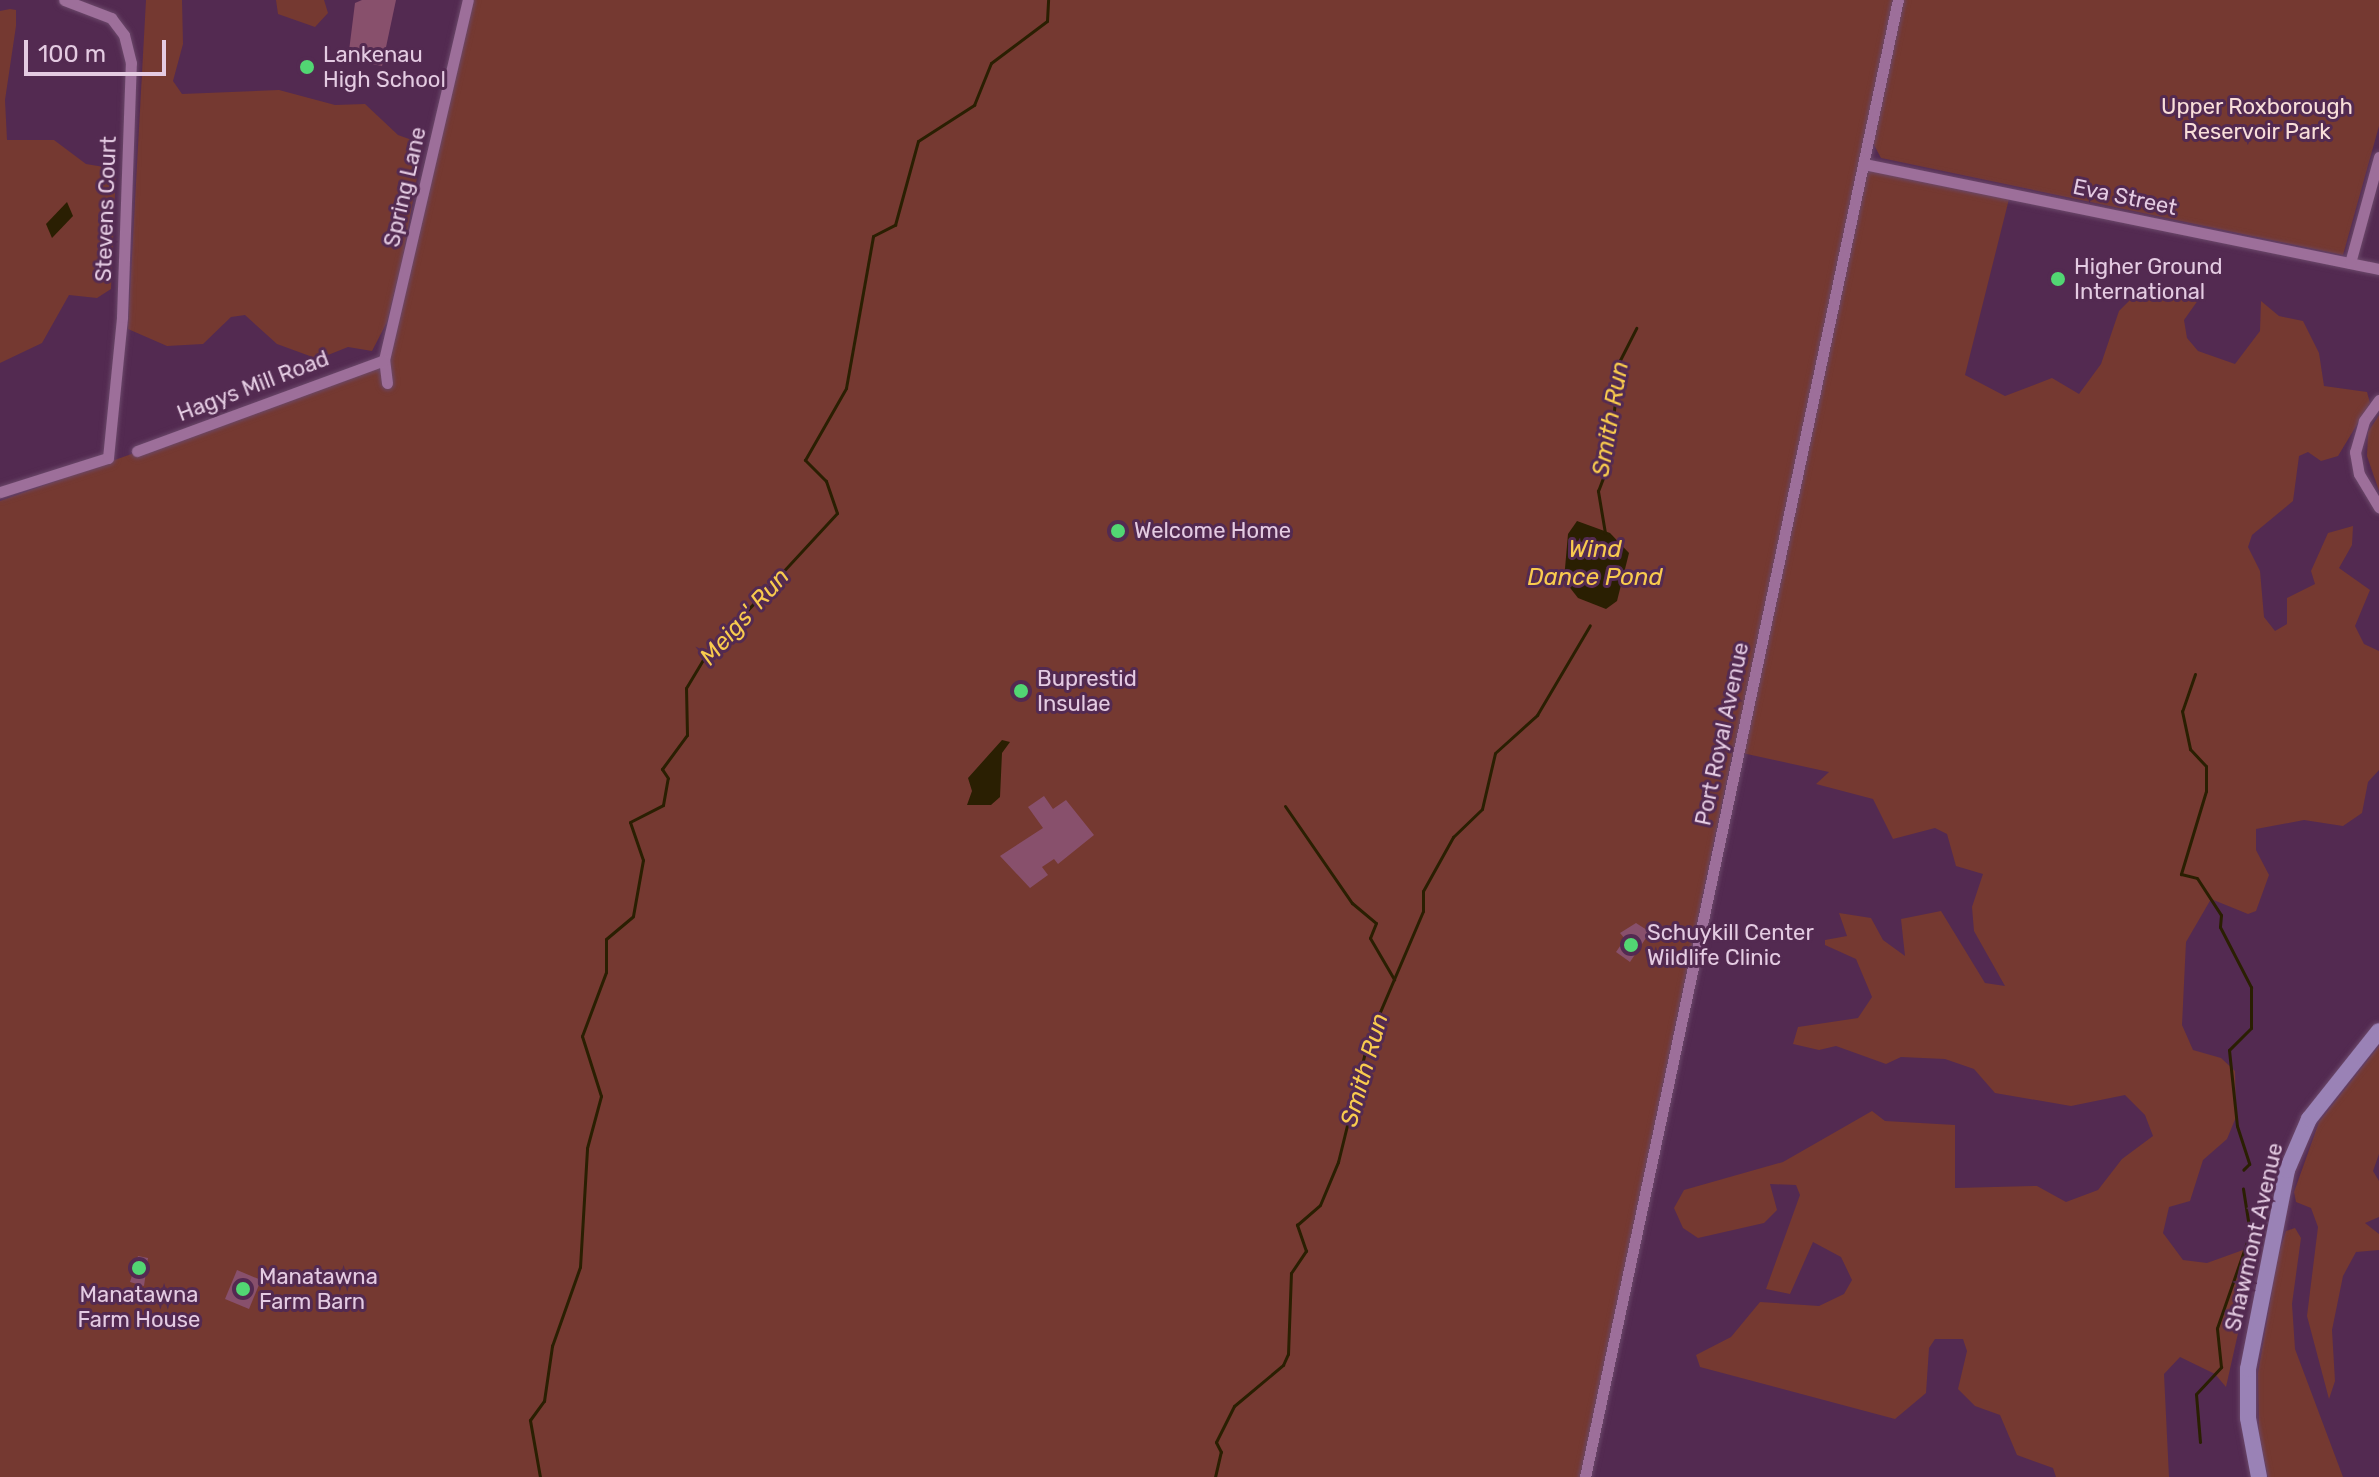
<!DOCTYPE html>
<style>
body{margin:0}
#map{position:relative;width:2379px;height:1477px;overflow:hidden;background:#532a51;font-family:Rubik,sans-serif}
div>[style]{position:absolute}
.green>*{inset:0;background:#753931}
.water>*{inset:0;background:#2a1f02}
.stream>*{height:3px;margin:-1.5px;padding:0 1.5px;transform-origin:1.5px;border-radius:1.5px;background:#2a1f02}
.building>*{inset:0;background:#88506c}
.roads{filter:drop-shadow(0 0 2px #6b486a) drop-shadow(0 0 2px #6b486a)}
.street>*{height:11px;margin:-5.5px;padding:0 5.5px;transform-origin:5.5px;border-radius:5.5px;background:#9d6f9a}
.secondary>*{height:16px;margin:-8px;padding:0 8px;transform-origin:8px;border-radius:8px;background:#9a82b6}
.dots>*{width:22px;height:22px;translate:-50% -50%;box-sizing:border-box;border:4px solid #532a51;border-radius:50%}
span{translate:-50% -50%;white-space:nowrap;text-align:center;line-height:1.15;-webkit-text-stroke:6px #532a51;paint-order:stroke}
.poi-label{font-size:22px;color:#e4cbe2}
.left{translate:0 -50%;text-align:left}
.park-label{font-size:22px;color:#f8ded9}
.street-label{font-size:22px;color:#e4cbe2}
.water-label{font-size:24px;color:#f9cb4e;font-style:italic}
.scale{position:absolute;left:24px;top:40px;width:142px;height:36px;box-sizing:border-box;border:4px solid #e4cbe2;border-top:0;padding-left:10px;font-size:24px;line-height:28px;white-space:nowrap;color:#e4cbe2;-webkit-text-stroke:6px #532a51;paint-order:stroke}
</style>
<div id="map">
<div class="green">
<i style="clip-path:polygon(146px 0,182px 0,183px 44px,173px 81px,182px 94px,279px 90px,335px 105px,365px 104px,398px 135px,423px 144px,402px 262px,387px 322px,372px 351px,348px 347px,318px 359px,277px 344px,245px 315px,231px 317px,203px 344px,167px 346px,128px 329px)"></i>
<i style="clip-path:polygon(276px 0,324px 0,328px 13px,315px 27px,278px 14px)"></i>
<i style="clip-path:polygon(473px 0,1893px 0,1858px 168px,2009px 199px,1965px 375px,2005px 396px,2052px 378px,2079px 394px,2101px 364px,2119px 311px,2138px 292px,2195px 287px,2201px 296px,2184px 320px,2187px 338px,2198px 351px,2235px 364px,2260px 331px,2261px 301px,2279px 316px,2303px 321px,2319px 353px,2324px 386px,2367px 392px,2370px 403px,2338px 456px,2321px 461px,2308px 452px,2299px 456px,2293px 501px,2252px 535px,2248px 547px,2260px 571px,2264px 617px,2275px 631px,2287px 624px,2287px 598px,2315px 584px,2311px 571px,2328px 533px,2353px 526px,2352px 545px,2339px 568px,2370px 590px,2355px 626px,2364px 644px,2379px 651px,2379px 770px,2368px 782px,2362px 813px,2343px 826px,2304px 820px,2256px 829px,2256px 850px,2269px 875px,2256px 911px,2248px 914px,2211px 899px,2186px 942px,2182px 1025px,2193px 1050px,2221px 1058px,2235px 1071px,2236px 1117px,2227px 1139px,2203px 1160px,2190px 1201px,2169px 1207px,2163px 1233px,2183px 1260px,2207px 1263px,2243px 1250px,2255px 1257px,2226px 1387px,2215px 1374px,2180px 1357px,2164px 1374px,2169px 1477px,2056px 1477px,2053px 1468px,2017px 1455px,2000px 1415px,1975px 1406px,1958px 1389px,1967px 1351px,1963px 1339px,1935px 1339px,1929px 1348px,1926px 1393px,1895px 1419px,1700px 1367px,1696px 1355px,1731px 1337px,1760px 1302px,1819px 1306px,1844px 1294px,1852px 1280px,1841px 1257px,1813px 1242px,1790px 1294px,1766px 1289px,1800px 1195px,1796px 1185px,1770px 1184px,1777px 1210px,1764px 1223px,1698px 1238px,1683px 1228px,1674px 1208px,1684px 1190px,1783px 1162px,1872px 1111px,1885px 1121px,1955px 1125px,1955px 1188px,2037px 1186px,2066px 1202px,2098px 1190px,2122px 1159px,2153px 1136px,2145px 1115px,2125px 1095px,2071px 1106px,1995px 1093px,1974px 1069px,1945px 1059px,1901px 1057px,1886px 1064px,1836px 1046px,1819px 1050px,1793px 1044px,1798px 1027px,1858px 1018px,1872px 997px,1856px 959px,1825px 945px,1825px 940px,1847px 936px,1839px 913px,1871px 918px,1883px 940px,1905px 956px,1901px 919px,1941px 911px,1985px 983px,2005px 986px,1974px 931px,1972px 907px,1983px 874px,1956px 866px,1947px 834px,1935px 828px,1893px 839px,1873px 799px,1816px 784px,1829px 772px,1733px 751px,1581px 1477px,0 1477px,0 501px,389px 362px)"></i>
<i style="clip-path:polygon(1903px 0,2379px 0,2379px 126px,2343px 255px,1881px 158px,1873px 143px)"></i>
<i style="clip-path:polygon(10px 9px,16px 10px,16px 26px,5px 100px,7px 140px,54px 140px,86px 164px,116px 169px,111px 289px,97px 298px,69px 295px,42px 343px,0 363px,0 11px)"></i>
<i style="clip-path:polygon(2379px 415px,2379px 491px,2367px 456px,2368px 432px)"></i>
<i style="clip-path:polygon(2379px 1046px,2379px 1154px,2373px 1171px,2379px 1181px,2379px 1217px,2365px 1223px,2379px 1234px,2379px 1250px,2356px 1252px,2343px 1276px,2332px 1330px,2335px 1381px,2329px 1399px,2307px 1316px,2318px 1227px,2311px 1208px,2296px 1202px,2294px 1192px,2319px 1122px)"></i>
<i style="clip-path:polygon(2295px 1228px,2301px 1238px,2292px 1304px,2295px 1349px,2343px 1477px,2268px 1477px,2259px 1434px,2258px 1373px,2278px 1256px,2286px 1231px)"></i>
</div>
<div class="water">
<i style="clip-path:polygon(67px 202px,73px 216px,52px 238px,46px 224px)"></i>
<i style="clip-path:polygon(1577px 521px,1610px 533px,1629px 553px,1617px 601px,1606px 609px,1578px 598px,1564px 580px,1568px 534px)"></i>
<i style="clip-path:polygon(1002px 740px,1010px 742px,1002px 753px,1000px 797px,991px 805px,967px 805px,972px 791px,968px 778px)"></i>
</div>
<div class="stream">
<i style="left:1605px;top:533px;width:43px;rotate:-99.5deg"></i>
<i style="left:1598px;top:491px;width:25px;rotate:-69deg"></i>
<i style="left:1607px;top:468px;width:109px;rotate:-83.1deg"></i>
<i style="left:1620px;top:360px;width:36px;rotate:-63deg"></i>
<i style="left:2195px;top:674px;width:39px;rotate:109deg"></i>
<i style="left:2182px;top:711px;width:39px;rotate:78deg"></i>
<i style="left:2190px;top:749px;width:23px;rotate:47deg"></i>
<i style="left:2206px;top:766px;width:25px;rotate:90deg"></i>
<i style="left:2206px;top:791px;width:87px;rotate:106.8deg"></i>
<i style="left:2181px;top:874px;width:16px;rotate:14deg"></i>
<i style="left:2197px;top:878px;width:44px;rotate:57deg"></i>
<i style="left:2221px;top:915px;width:12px;rotate:95deg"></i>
<i style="left:2220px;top:927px;width:68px;rotate:62.7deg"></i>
<i style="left:2251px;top:987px;width:41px;rotate:90deg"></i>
<i style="left:2251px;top:1028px;width:31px;rotate:135deg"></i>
<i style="left:2229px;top:1050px;width:76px;rotate:84deg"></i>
<i style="left:2237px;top:1126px;width:40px;rotate:72deg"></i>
<i style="left:2249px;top:1164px;width:8px;rotate:135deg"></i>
<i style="left:1285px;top:806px;width:118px;rotate:55.4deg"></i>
<i style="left:1352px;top:903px;width:31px;rotate:40deg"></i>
<i style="left:1376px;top:923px;width:16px;rotate:112deg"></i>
<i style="left:1370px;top:938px;width:48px;rotate:59.7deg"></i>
<i style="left:2200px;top:1442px;width:48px;rotate:-94.8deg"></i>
<i style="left:2196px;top:1394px;width:37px;rotate:-47deg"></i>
<i style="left:2221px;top:1367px;width:39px;rotate:-96deg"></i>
<i style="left:2217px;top:1328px;width:101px;rotate:-70.8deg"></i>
<i style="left:2250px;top:1233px;width:45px;rotate:-99deg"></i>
<i style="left:540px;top:1477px;width:58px;rotate:-100deg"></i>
<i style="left:530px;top:1420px;width:24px;rotate:-54deg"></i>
<i style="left:544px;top:1401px;width:56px;rotate:-81.7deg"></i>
<i style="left:552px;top:1346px;width:84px;rotate:-70.5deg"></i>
<i style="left:580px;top:1267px;width:119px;rotate:-86.6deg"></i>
<i style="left:587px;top:1148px;width:54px;rotate:-74.9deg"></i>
<i style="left:601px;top:1096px;width:63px;rotate:-107.6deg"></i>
<i style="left:582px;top:1036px;width:68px;rotate:-69.4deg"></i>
<i style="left:606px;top:972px;width:33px;rotate:-90deg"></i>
<i style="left:606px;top:939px;width:35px;rotate:-40deg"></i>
<i style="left:633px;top:916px;width:57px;rotate:-79.9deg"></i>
<i style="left:643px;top:860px;width:40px;rotate:-108.9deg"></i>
<i style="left:630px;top:822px;width:37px;rotate:-27deg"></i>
<i style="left:663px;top:805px;width:27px;rotate:-80deg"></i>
<i style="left:668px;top:778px;width:11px;rotate:-124deg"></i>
<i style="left:662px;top:769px;width:42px;rotate:-53.7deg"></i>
<i style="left:687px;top:735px;width:47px;rotate:-91.2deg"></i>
<i style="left:686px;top:688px;width:39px;rotate:-59deg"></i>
<i style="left:706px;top:655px;width:193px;rotate:-47.3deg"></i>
<i style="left:837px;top:513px;width:34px;rotate:-109deg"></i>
<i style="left:826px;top:481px;width:30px;rotate:-135deg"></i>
<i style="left:805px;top:460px;width:83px;rotate:-60.3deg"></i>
<i style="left:846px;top:388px;width:154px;rotate:-79.9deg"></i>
<i style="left:873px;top:236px;width:25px;rotate:-27deg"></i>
<i style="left:895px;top:225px;width:87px;rotate:-74.7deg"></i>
<i style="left:918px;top:141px;width:67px;rotate:-32.7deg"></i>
<i style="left:974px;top:105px;width:45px;rotate:-68deg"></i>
<i style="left:991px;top:63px;width:70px;rotate:-36.9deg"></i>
<i style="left:1047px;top:21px;width:21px;rotate:-87deg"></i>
<i style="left:1215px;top:1477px;width:26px;rotate:-77deg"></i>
<i style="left:1221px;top:1452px;width:11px;rotate:-117deg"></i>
<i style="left:1216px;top:1442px;width:40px;rotate:-63.4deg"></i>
<i style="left:1234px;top:1406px;width:64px;rotate:-39.9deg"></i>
<i style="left:1283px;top:1365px;width:12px;rotate:-66deg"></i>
<i style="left:1288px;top:1354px;width:81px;rotate:-87.9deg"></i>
<i style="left:1291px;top:1273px;width:27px;rotate:-56deg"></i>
<i style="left:1306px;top:1251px;width:28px;rotate:-109deg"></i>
<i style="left:1297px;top:1225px;width:30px;rotate:-41deg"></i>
<i style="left:1320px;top:1205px;width:47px;rotate:-67.3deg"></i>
<i style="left:1338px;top:1162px;width:126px;rotate:-76.2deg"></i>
<i style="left:1368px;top:1040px;width:140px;rotate:-66.9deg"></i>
<i style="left:1423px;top:911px;width:20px;rotate:-90deg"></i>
<i style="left:1423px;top:891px;width:62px;rotate:-60.9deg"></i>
<i style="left:1453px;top:837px;width:40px;rotate:-44deg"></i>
<i style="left:1482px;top:809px;width:57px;rotate:-76.9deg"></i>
<i style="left:1495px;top:753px;width:57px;rotate:-42.1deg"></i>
<i style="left:1537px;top:715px;width:104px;rotate:-59.5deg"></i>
</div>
<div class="building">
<i style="clip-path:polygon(362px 0,396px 0,382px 66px,348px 59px,355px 3px)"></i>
<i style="clip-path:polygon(1044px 796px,1053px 809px,1066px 800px,1094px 835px,1058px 864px,1054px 859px,1042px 867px,1048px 875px,1030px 888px,1000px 856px,1043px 828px,1028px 807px)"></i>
<i style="clip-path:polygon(1636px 923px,1650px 932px,1630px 962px,1616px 952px,1625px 939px,1620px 933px)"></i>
<i style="clip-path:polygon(138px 1256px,148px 1258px,144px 1286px,130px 1282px)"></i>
<i style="clip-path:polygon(237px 1270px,261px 1280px,249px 1309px,225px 1299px)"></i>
</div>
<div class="roads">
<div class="street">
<i style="left:1864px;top:164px;width:526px;rotate:11.52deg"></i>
<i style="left:2350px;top:263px;width:110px;rotate:-74.7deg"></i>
<i style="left:387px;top:383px;width:23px;rotate:-97deg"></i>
<i style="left:384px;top:360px;width:370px;rotate:-76.9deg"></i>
<i style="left:2379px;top:400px;width:26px;rotate:126deg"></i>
<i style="left:2364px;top:421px;width:32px;rotate:106deg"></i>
<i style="left:2355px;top:452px;width:22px;rotate:80deg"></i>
<i style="left:2359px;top:474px;width:39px;rotate:59deg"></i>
<i style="left:137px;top:451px;width:263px;rotate:-20.2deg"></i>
<i style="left:0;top:492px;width:113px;rotate:-17.5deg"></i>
<i style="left:108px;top:458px;width:142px;rotate:-84.3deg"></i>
<i style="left:122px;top:317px;width:254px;rotate:-88deg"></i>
<i style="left:131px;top:63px;width:29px;rotate:-104deg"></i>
<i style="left:124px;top:35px;width:21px;rotate:-127deg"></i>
<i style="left:111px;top:18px;width:50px;rotate:-159deg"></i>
<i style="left:1585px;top:1477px;width:1510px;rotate:-78.04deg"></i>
</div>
<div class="secondary">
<i style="left:2259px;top:1477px;width:60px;rotate:-100.6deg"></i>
<i style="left:2248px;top:1418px;width:49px;rotate:-90deg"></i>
<i style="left:2248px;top:1369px;width:203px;rotate:-78.9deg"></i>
<i style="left:2287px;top:1170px;width:56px;rotate:-66.7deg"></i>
<i style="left:2309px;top:1119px;width:112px;rotate:-51.5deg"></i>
</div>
</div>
<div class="dots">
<i style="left:307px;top:67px;background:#52d673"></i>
<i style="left:2058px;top:279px;background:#52d673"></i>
<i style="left:1118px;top:531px;background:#52d673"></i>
<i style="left:1021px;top:691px;background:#52d673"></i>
<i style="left:1631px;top:945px;background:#52d673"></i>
<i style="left:139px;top:1268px;background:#52d673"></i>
<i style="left:243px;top:1289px;background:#52d673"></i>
</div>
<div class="poi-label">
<span class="left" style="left:323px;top:67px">Lankenau<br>High School</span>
<span class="left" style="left:2074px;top:279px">Higher Ground<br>International</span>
<span class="left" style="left:1134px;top:531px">Welcome Home</span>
<span class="left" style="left:1037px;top:691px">Buprestid<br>Insulae</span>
<span class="left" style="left:1647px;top:945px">Schuykill Center<br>Wildlife Clinic</span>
<span class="left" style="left:259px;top:1289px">Manatawna<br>Farm Barn</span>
<span style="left:139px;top:1307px">Manatawna<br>Farm House</span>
</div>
<div class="park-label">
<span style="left:2257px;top:119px">Upper Roxborough<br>Reservoir Park</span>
</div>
<div class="street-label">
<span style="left:405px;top:187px;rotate:-77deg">Spring Lane</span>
<span style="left:2125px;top:197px;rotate:12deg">Eva Street</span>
<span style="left:106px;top:209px;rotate:-88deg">Stevens Court</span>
<span style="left:253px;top:386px;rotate:-21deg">Hagys Mill Road</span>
<span style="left:1722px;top:734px;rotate:-78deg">Port Royal Avenue</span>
<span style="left:2254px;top:1237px;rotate:-77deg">Shawmont Avenue</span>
</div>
<div class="water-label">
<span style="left:1611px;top:419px;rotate:-80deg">Smith Run</span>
<span style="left:1595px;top:564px">Wind<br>Dance Pond</span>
<span style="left:745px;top:617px;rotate:-48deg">Meigs' Run</span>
<span style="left:1365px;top:1070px;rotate:-74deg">Smith Run</span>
</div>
<div class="scale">100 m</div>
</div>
